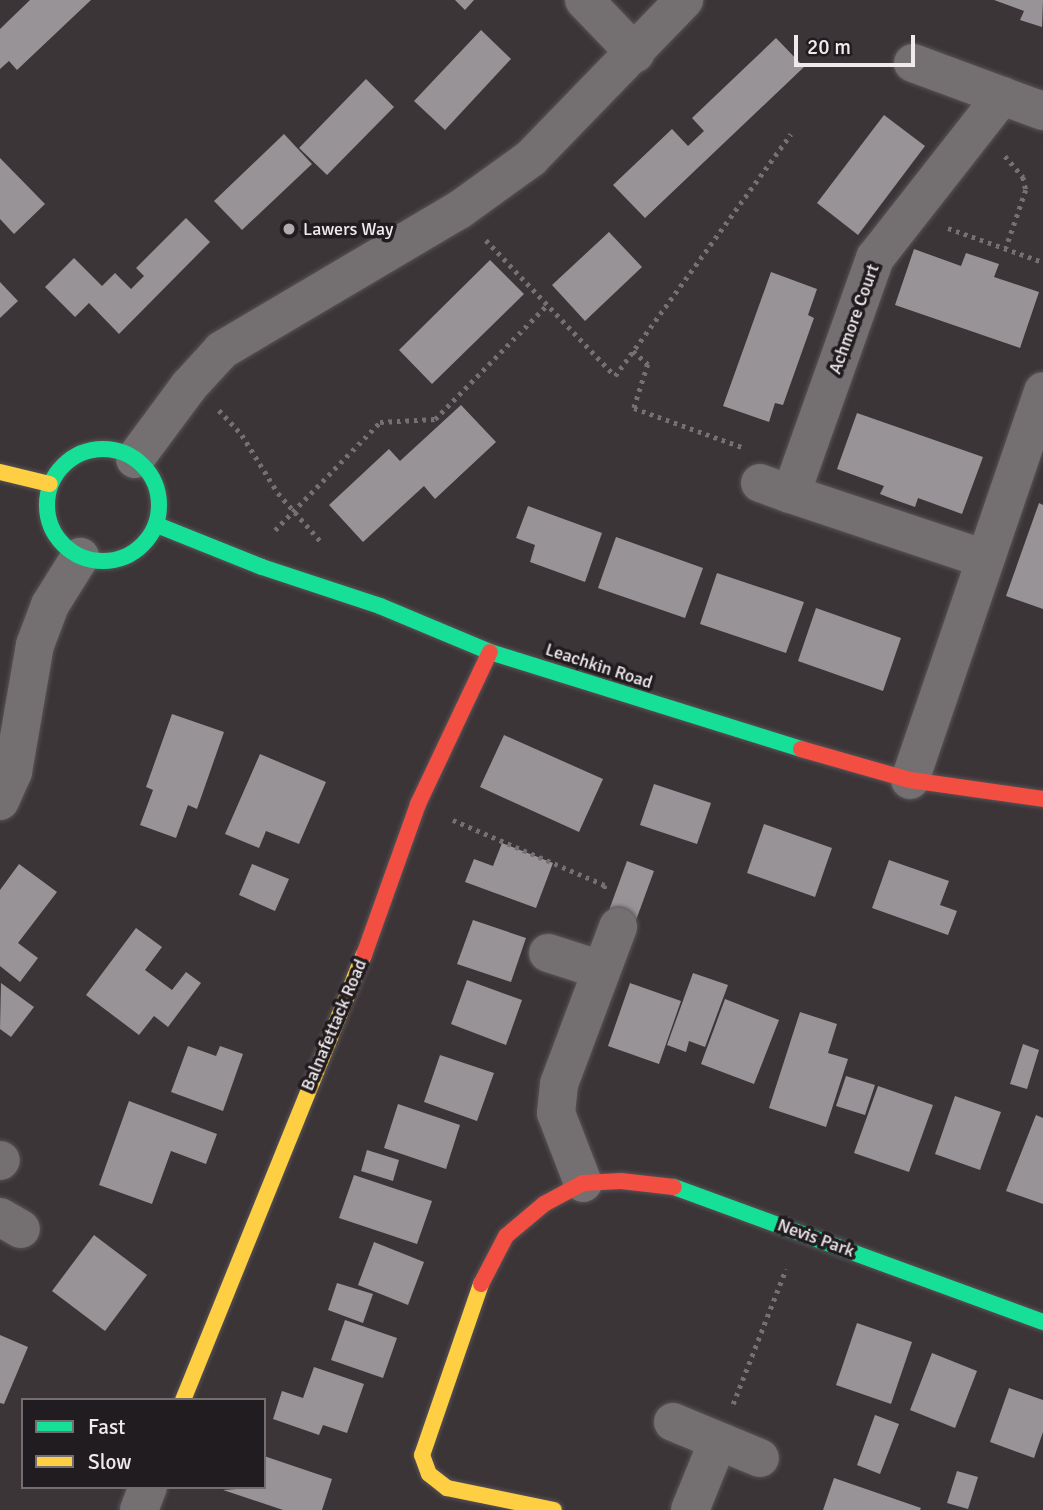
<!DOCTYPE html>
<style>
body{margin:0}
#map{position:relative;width:1043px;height:1510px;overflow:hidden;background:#3b3538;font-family:Signika,sans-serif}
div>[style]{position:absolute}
.building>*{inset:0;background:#989396}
.path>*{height:4.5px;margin-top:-2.25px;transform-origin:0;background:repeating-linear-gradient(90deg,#747073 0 3.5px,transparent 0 8.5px)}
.roads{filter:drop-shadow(0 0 2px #585255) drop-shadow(0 0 2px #585255)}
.street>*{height:38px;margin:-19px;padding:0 19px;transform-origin:19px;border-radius:19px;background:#747072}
.fast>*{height:16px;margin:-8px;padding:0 8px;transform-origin:8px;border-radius:8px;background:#16e098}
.fast>.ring{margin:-8px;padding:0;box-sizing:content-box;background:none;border:16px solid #16e098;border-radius:50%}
.slow>*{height:16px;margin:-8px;padding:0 8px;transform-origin:8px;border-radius:8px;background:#ffcf43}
.jam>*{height:16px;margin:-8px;padding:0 8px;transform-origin:8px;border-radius:8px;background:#f24e42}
.dots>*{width:19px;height:19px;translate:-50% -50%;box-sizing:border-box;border:4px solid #211c1f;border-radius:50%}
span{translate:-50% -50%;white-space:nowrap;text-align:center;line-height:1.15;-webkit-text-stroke:7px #211c1f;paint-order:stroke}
.poi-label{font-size:18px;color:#f0e9ed}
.left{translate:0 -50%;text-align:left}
.street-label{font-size:18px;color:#f0e9ed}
.legend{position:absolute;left:21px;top:1398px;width:245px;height:91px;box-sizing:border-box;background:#211c1f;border:2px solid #746e71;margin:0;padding:9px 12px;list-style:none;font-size:21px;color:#f0e9ed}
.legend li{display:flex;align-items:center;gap:14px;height:35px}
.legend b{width:35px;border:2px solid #746e71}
.scale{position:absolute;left:794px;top:35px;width:121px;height:32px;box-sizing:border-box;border:4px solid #f0e9ed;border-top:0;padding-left:9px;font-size:21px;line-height:24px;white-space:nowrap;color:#f0e9ed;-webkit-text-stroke:5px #211c1f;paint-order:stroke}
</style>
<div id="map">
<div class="building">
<i style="clip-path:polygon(30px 0,91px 0,17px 70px,9px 61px,0 69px,0 29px)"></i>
<i style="clip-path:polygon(455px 0,474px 0,465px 10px)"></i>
<i style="clip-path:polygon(994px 0,1043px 0,1042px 27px,1020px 20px,1024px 11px)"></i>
<i style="clip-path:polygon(481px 30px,511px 59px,445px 130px,414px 101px)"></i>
<i style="clip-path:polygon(776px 38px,804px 67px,645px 218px,613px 185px,672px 129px,688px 146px,704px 131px,692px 118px)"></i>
<i style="clip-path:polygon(366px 79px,394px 107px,327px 175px,299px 148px)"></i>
<i style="clip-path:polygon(884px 115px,925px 146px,858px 235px,817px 203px)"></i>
<i style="clip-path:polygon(284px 134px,312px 164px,242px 230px,214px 201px)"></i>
<i style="clip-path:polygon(0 158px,45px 204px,14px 234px,0 219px)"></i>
<i style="clip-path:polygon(186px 218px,210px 242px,119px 334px,89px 303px,75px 317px,45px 287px,74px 258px,102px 286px,115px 273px,131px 289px,144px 276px,136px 268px)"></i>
<i style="clip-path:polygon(609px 232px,642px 267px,585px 321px,552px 285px)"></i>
<i style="clip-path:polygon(914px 249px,961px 266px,966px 253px,999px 264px,994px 277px,1039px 292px,1020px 348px,895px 305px)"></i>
<i style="clip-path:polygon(490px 260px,524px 294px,432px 384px,399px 350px)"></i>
<i style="clip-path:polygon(771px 272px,817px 289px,808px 315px,814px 318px,783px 405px,775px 403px,769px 422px,723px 406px)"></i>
<i style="clip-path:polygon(0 282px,18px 301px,0 318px)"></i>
<i style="clip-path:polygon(461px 405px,496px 442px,435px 499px,424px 486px,363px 542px,329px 505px,389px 449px,400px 461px)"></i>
<i style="clip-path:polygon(857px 413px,983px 457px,962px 514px,918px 498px,915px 507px,898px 501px,880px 494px,884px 486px,837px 469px)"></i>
<i style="clip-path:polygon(1039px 503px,1043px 505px,1043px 609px,1006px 596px)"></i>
<i style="clip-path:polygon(528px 506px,602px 533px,585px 582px,530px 562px,535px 545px,516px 538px)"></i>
<i style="clip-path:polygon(616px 537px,703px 568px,685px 618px,598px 588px)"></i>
<i style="clip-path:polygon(717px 573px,804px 602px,786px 653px,700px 624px)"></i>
<i style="clip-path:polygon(816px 608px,901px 638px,883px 691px,798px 661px)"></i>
<i style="clip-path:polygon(172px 714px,224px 732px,197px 809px,188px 805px,176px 838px,140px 825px,153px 790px,146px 787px)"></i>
<i style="clip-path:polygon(504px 735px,603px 779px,579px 832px,480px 787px)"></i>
<i style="clip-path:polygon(260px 754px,326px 782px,299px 844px,266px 831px,259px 848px,225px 834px)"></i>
<i style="clip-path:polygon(654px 784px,711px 803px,697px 844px,640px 825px)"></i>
<i style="clip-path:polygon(764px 824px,832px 848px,815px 897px,747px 873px)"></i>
<i style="clip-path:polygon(502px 843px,553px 863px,536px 908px,465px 882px,474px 859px,493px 866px)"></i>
<i style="clip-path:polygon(889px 860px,949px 881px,940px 905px,957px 911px,948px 935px,872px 908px)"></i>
<i style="clip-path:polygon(627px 861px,654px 871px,635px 923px,608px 913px)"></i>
<i style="clip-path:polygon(19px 864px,57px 892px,18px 943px,38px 958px,20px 982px,0 966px,0 890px)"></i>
<i style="clip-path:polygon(252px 864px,289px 879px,275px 911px,239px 895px)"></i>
<i style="clip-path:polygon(473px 920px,526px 938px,511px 982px,457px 964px)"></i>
<i style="clip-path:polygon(136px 928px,162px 947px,145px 970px,172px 990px,186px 972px,201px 983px,168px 1027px,154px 1016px,139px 1035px,86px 995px)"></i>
<i style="clip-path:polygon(693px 973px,728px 985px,705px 1047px,689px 1041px,686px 1052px,667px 1045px)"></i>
<i style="clip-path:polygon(467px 980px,522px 1000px,506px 1045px,451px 1024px)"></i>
<i style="clip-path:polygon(1px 983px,34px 1007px,11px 1037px,0 1029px)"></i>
<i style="clip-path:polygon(630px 983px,681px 1001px,659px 1064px,608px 1046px)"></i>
<i style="clip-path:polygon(725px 999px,779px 1020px,754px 1084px,701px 1064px)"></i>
<i style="clip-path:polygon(800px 1012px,837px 1024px,828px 1053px,848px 1059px,826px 1127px,769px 1108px)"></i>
<i style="clip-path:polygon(1023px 1044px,1039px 1050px,1027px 1089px,1010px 1084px)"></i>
<i style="clip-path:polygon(188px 1046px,216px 1056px,220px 1046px,243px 1054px,223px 1111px,171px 1092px)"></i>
<i style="clip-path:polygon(440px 1055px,494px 1073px,477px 1121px,424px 1102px)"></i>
<i style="clip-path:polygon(846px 1076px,875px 1085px,865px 1115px,836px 1106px)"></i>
<i style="clip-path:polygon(878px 1086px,933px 1105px,909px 1172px,854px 1153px)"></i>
<i style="clip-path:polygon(955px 1096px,1001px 1112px,980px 1170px,935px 1154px)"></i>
<i style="clip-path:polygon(129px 1101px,217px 1134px,206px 1164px,171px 1151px,152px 1204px,99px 1185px)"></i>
<i style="clip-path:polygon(398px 1104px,460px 1125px,446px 1169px,384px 1148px)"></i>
<i style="clip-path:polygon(1036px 1115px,1043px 1118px,1043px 1204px,1006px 1191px)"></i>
<i style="clip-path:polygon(367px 1150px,399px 1160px,393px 1181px,361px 1171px)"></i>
<i style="clip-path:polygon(354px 1175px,432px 1201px,417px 1244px,339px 1218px)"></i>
<i style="clip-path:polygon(94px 1235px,147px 1275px,105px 1331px,52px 1291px)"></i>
<i style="clip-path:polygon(374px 1242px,424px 1262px,408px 1305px,358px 1285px)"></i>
<i style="clip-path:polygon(337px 1283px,373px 1294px,363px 1323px,328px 1310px)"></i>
<i style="clip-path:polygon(345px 1320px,397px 1338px,383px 1378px,331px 1360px)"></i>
<i style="clip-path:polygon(857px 1323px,912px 1342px,891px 1404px,836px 1385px)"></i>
<i style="clip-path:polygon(0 1335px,28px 1347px,4px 1404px,0 1403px)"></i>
<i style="clip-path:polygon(932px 1353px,977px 1371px,955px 1428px,910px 1410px)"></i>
<i style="clip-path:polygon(314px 1367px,364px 1384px,347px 1433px,323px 1425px,319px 1435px,273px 1419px,282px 1391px,303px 1398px)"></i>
<i style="clip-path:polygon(1009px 1388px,1043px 1400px,1043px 1432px,1034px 1458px,990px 1442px)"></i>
<i style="clip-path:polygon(875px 1415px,899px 1424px,880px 1474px,857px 1465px)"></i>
<i style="clip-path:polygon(264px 1456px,332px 1479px,322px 1510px,283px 1510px,223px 1490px,264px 1487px)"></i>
<i style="clip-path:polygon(957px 1471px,978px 1477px,968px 1509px,947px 1503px)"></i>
<i style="clip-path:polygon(834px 1478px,921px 1508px,920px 1510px,823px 1510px)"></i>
</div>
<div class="path">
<i style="left:1005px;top:156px;width:28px;rotate:49deg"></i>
<i style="left:1023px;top:177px;width:13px;rotate:77deg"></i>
<i style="left:1026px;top:190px;width:61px;rotate:109deg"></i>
<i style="left:948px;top:228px;width:101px;rotate:19.7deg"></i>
<i style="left:486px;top:240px;width:187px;rotate:46.5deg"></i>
<i style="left:615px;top:376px;width:299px;rotate:-54deg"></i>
<i style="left:633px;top:351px;width:20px;rotate:41deg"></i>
<i style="left:648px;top:364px;width:46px;rotate:107.7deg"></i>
<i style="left:634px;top:408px;width:115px;rotate:19.9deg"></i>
<i style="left:219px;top:410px;width:34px;rotate:47deg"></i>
<i style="left:242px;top:435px;width:68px;rotate:58.2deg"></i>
<i style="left:278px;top:493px;width:68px;rotate:48.6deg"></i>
<i style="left:275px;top:530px;width:151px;rotate:-45.8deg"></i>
<i style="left:380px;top:422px;width:55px;rotate:-3.1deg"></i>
<i style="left:435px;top:419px;width:160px;rotate:-45.5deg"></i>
<i style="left:453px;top:820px;width:165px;rotate:23.2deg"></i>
<i style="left:605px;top:885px;width:5px;rotate:101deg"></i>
<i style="left:733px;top:1404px;width:145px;rotate:-68.6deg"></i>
</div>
<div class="roads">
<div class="street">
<i style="left:584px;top:0;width:74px;rotate:46.1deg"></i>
<i style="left:913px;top:63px;width:95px;rotate:20.3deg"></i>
<i style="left:135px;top:459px;width:91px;rotate:-53.5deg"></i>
<i style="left:189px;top:386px;width:49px;rotate:-47.5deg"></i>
<i style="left:222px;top:350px;width:275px;rotate:-30.6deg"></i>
<i style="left:459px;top:210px;width:89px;rotate:-35.8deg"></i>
<i style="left:531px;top:158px;width:220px;rotate:-45.9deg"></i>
<i style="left:760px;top:483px;width:33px;rotate:20deg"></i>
<i style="left:985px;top:559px;width:205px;rotate:-161.5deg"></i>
<i style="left:791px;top:494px;width:251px;rotate:-70.4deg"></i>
<i style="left:875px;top:258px;width:206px;rotate:-51.9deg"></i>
<i style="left:1002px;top:96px;width:44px;rotate:20.1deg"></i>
<i style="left:910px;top:780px;width:411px;rotate:-71.1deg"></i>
<i style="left:0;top:801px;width:32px;rotate:-66deg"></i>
<i style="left:13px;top:772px;width:129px;rotate:-80.2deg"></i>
<i style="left:35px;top:645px;width:43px;rotate:-69.4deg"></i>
<i style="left:50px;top:605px;width:57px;rotate:-58deg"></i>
<i style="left:548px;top:953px;width:56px;rotate:17.8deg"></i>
<i style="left:0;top:1161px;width:1px;rotate:-45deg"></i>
<i style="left:583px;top:1183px;width:75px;rotate:-111.1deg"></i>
<i style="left:556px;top:1113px;width:29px;rotate:-84deg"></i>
<i style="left:559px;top:1084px;width:168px;rotate:-69.4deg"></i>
<i style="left:0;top:1217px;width:24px;rotate:30deg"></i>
<i style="left:673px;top:1422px;width:94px;rotate:22.5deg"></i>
<i style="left:139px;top:1510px;width:25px;rotate:-69deg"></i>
<i style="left:690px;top:1510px;width:74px;rotate:-67.9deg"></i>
</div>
<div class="fast">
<i class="ring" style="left:47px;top:449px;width:96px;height:96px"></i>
<i style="left:157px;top:525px;width:113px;rotate:21.8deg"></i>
<i style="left:262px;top:567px;width:124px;rotate:18.3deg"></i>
<i style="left:380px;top:606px;width:119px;rotate:22.7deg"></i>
<i style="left:490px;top:652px;width:326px;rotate:17.3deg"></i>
<i style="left:674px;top:1187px;width:393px;rotate:20.1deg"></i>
</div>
<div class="slow">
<i style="left:0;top:472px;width:51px;rotate:13.5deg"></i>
<i style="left:481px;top:1284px;width:181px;rotate:109deg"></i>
<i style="left:422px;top:1455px;width:20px;rotate:70deg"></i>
<i style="left:429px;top:1474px;width:23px;rotate:38deg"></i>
<i style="left:447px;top:1488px;width:109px;rotate:11.6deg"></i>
<i style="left:183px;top:1400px;width:480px;rotate:-67.9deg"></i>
</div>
<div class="jam">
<i style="left:801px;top:749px;width:113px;rotate:15.9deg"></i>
<i style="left:910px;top:780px;width:134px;rotate:8.1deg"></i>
<i style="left:364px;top:955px;width:160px;rotate:-70.3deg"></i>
<i style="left:418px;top:804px;width:168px;rotate:-64.7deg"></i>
<i style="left:481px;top:1284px;width:54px;rotate:-62.5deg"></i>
<i style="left:506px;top:1236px;width:50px;rotate:-40.1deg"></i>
<i style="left:544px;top:1204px;width:44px;rotate:-28.3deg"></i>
<i style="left:583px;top:1183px;width:38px;rotate:-3deg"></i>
<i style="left:621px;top:1181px;width:53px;rotate:6.5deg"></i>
</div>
</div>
<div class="dots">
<i style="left:289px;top:229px;background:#b1aaae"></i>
</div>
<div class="poi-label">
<span class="left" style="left:303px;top:229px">Lawers Way</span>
</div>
<div class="street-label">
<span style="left:854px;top:319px;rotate:-70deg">Achmore Court</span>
<span style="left:599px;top:666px;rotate:18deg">Leachkin Road</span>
<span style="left:334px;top:1025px;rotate:-67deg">Balnafettack Road</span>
<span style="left:816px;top:1238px;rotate:20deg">Nevis Park</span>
</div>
<ul class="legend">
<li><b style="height:9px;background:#16e098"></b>Fast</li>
<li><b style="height:9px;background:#ffcf43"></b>Slow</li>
</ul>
<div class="scale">20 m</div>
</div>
